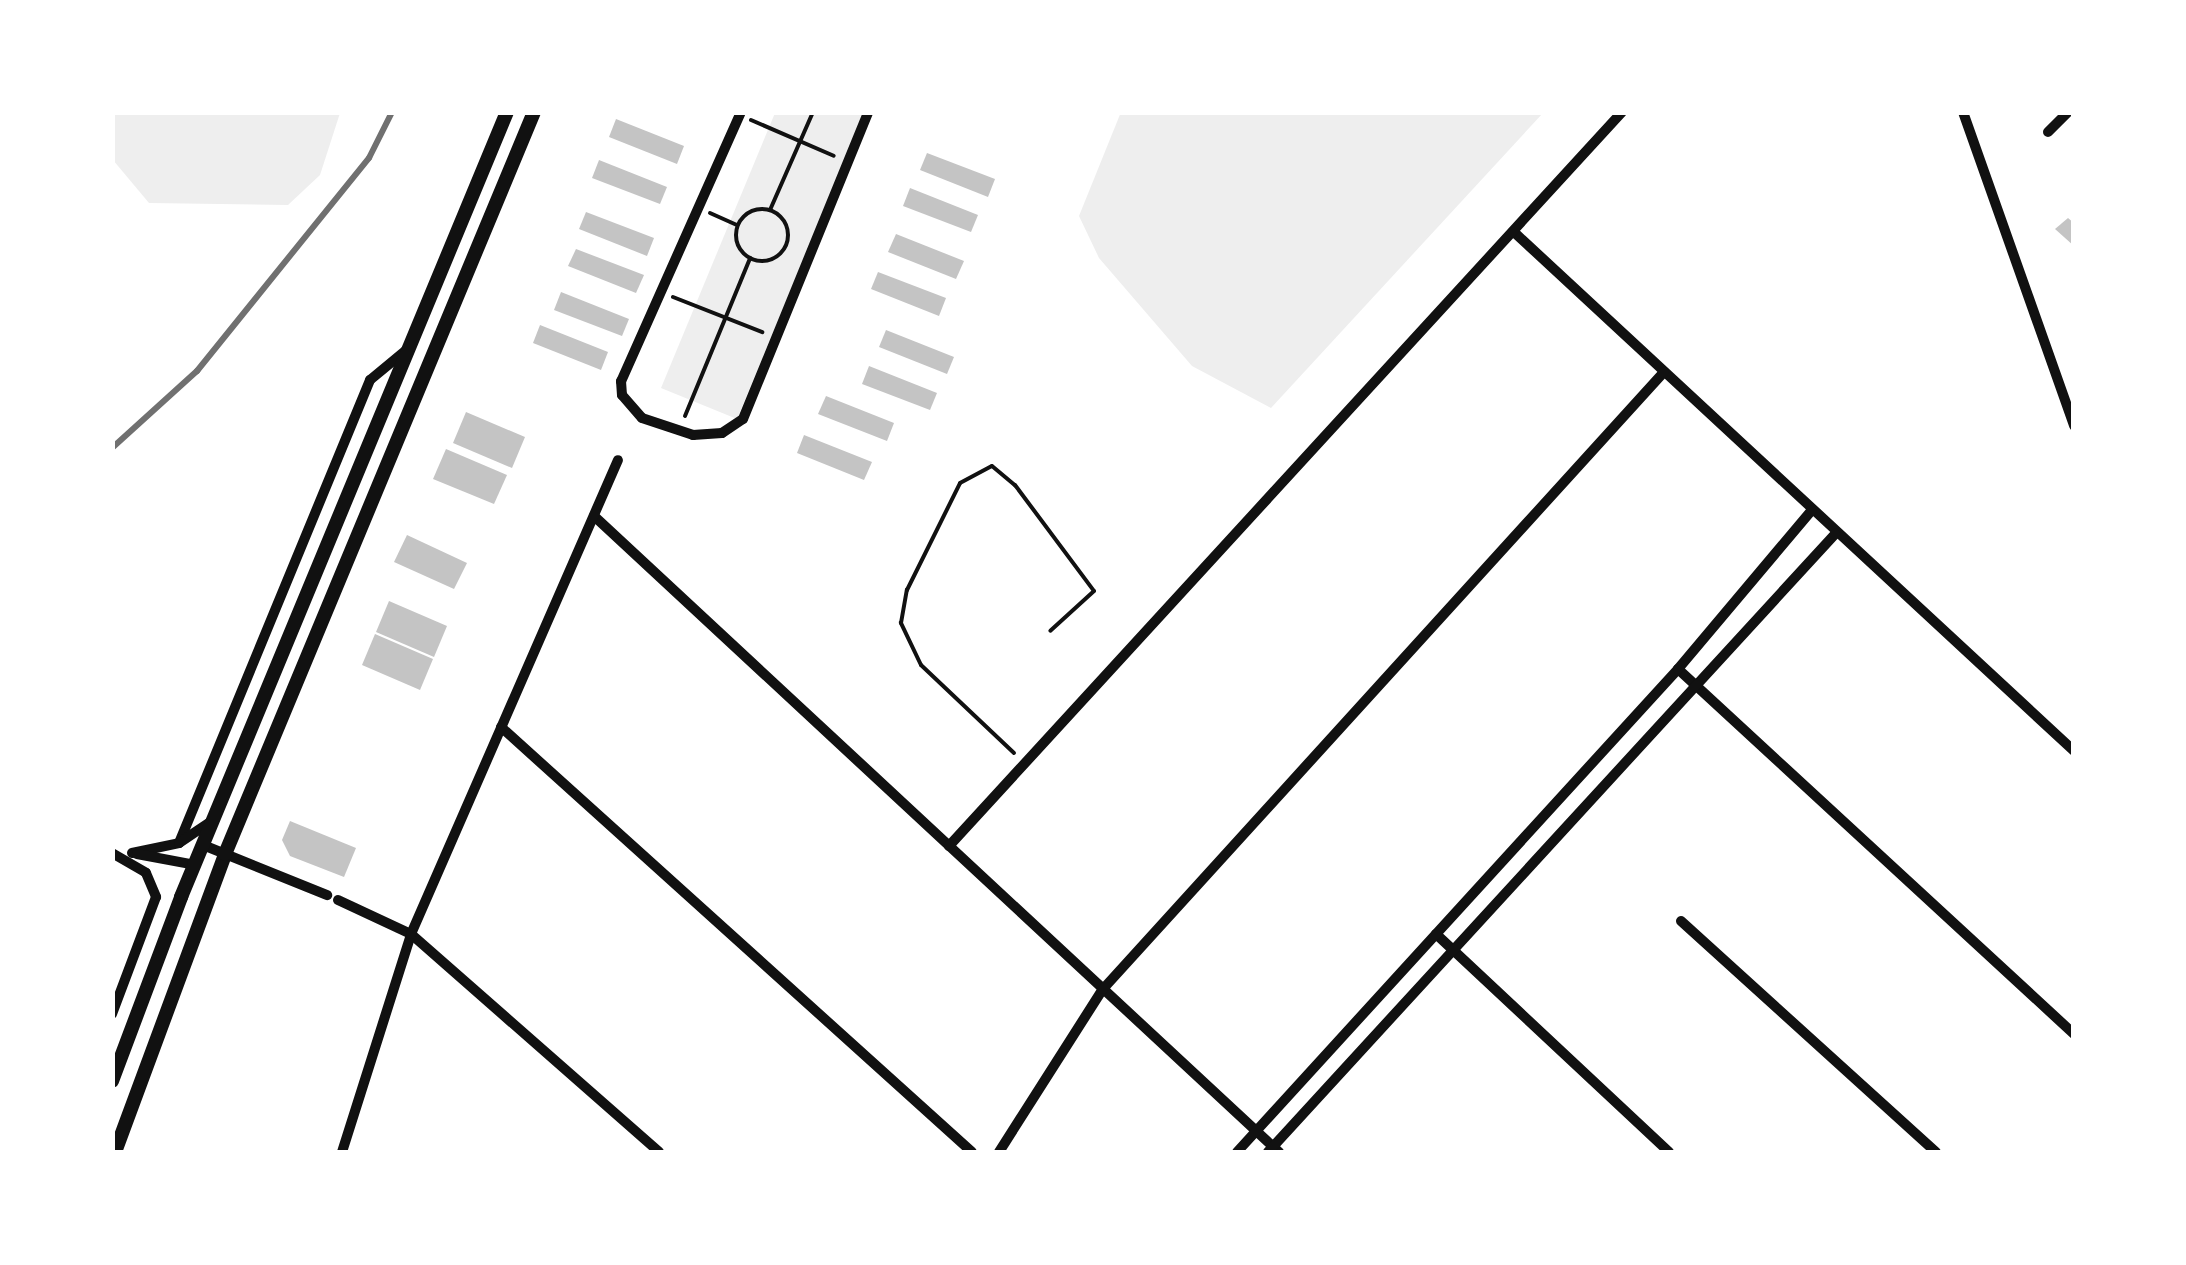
<!DOCTYPE html>
<style>
body{margin:0}
#map{position:relative;width:2186px;height:1265px;overflow:hidden;background:#fff;font-family:"Golos Text",sans-serif}
div>[style]{position:absolute}
.green>*{inset:0;background:#eee}
.building>*{inset:0;background:#c4c4c4}
.path>*{height:4px;margin:-2px;padding:0 2px;transform-origin:2px;border-radius:2px;background:#111}
.path>.ring{margin:-2px;padding:0;box-sizing:content-box;background:none;border:4px solid #111;border-radius:50%}
.minor>*{height:10px;margin:-5px;padding:0 5px;transform-origin:5px;border-radius:5px;background:#111}
.tertiary>*{height:14px;margin:-7px;padding:0 7px;transform-origin:7px;border-radius:7px;background:#111}
.rail>*{height:6px;margin:-3px;padding:0 3px;transform-origin:3px;border-radius:3px;background:#707070}
span{translate:-50% -50%;white-space:nowrap;text-align:center;line-height:1.15;-webkit-text-stroke:8px #fff;paint-order:stroke}
.frame{position:absolute;inset:0;border:115px solid #fff;pointer-events:none}
</style>
<div id="map">
<div class="green">
<i style="clip-path:polygon(1121px 112px,1543px 112px,1543px 113px,1271px 408px,1192px 366px,1099px 258px,1079px 216px)"></i>
<i style="clip-path:polygon(112px 113px,113px 112px,340px 113px,320px 175px,288px 205px,149px 203px,113px 160px)"></i>
<i style="clip-path:polygon(775px 113px,864px 113px,737px 419px,661px 388px)"></i>
</div>
<div class="building">
<i style="clip-path:polygon(616px 119px,684px 146px,677px 164px,609px 137px)"></i>
<i style="clip-path:polygon(927px 153px,995px 179px,988px 197px,920px 170px)"></i>
<i style="clip-path:polygon(599px 160px,667px 187px,660px 204px,592px 178px)"></i>
<i style="clip-path:polygon(910px 188px,978px 215px,971px 232px,903px 206px)"></i>
<i style="clip-path:polygon(586px 212px,654px 238px,647px 256px,579px 229px)"></i>
<i style="clip-path:polygon(2068px 218px,2074px 223px,2074px 246px,2055px 229px)"></i>
<i style="clip-path:polygon(896px 234px,964px 261px,956px 279px,888px 252px)"></i>
<i style="clip-path:polygon(576px 249px,644px 275px,636px 293px,568px 266px)"></i>
<i style="clip-path:polygon(878px 272px,946px 298px,939px 316px,871px 289px)"></i>
<i style="clip-path:polygon(561px 292px,629px 319px,622px 336px,554px 310px)"></i>
<i style="clip-path:polygon(540px 325px,608px 352px,601px 370px,533px 343px)"></i>
<i style="clip-path:polygon(886px 330px,954px 357px,947px 374px,879px 347px)"></i>
<i style="clip-path:polygon(869px 366px,937px 393px,930px 410px,862px 384px)"></i>
<i style="clip-path:polygon(826px 396px,894px 423px,887px 441px,818px 414px)"></i>
<i style="clip-path:polygon(466px 412px,525px 437px,512px 468px,453px 443px)"></i>
<i style="clip-path:polygon(804px 435px,872px 462px,864px 480px,797px 453px)"></i>
<i style="clip-path:polygon(446px 449px,507px 475px,494px 504px,433px 479px)"></i>
<i style="clip-path:polygon(407px 535px,467px 563px,454px 589px,394px 562px)"></i>
<i style="clip-path:polygon(389px 601px,447px 626px,434px 657px,376px 632px)"></i>
<i style="clip-path:polygon(375px 634px,433px 659px,420px 690px,362px 665px)"></i>
<i style="clip-path:polygon(290px 821px,356px 848px,344px 877px,290px 856px,282px 840px)"></i>
</div>
<div class="path">
<i style="left:751px;top:120px;width:90px;rotate:23.4deg"></i>
<i class="ring" style="left:736px;top:209px;width:48px;height:48px"></i>
<i style="left:770px;top:210px;width:107px;rotate:-66.3deg"></i>
<i style="left:710px;top:213px;width:30px;rotate:24deg"></i>
<i style="left:673px;top:297px;width:96px;rotate:21.5deg"></i>
<i style="left:685px;top:416px;width:171px;rotate:-67.6deg"></i>
<i style="left:1014px;top:753px;width:128px;rotate:-136.6deg"></i>
<i style="left:921px;top:665px;width:47px;rotate:-115.5deg"></i>
<i style="left:901px;top:623px;width:34px;rotate:-80deg"></i>
<i style="left:907px;top:590px;width:119px;rotate:-63.6deg"></i>
<i style="left:960px;top:483px;width:36px;rotate:-28deg"></i>
<i style="left:992px;top:466px;width:30px;rotate:40deg"></i>
<i style="left:1015px;top:485px;width:132px;rotate:53.3deg"></i>
<i style="left:1094px;top:591px;width:59px;rotate:137.7deg"></i>
</div>
<div class="minor">
<i style="left:741px;top:112px;width:295px;rotate:114deg"></i>
<i style="left:621px;top:381px;width:14px;rotate:86deg"></i>
<i style="left:622px;top:395px;width:30px;rotate:49deg"></i>
<i style="left:642px;top:418px;width:54px;rotate:18.4deg"></i>
<i style="left:693px;top:435px;width:29px;rotate:-4deg"></i>
<i style="left:722px;top:433px;width:25px;rotate:-34deg"></i>
<i style="left:743px;top:419px;width:331px;rotate:-67.8deg"></i>
<i style="left:1963px;top:112px;width:333px;rotate:70.5deg"></i>
<i style="left:2048px;top:132px;width:28px;rotate:-45deg"></i>
<i style="left:1515px;top:233px;width:762px;rotate:42.82deg"></i>
<i style="left:594px;top:516px;width:935px;rotate:42.88deg"></i>
<i style="left:1678px;top:669px;width:539px;rotate:42.67deg"></i>
<i style="left:501px;top:727px;width:634px;rotate:42.06deg"></i>
<i style="left:179px;top:843px;width:501px;rotate:-67.58deg"></i>
<i style="left:370px;top:380px;width:52px;rotate:-39.5deg"></i>
<i style="left:203px;top:845px;width:134px;rotate:22deg"></i>
<i style="left:949px;top:846px;width:996px;rotate:-47.48deg"></i>
<i style="left:112px;top:853px;width:39px;rotate:30deg"></i>
<i style="left:146px;top:873px;width:26px;rotate:67deg"></i>
<i style="left:156px;top:897px;width:125px;rotate:110.6deg"></i>
<i style="left:132px;top:853px;width:48px;rotate:-12deg"></i>
<i style="left:179px;top:843px;width:37px;rotate:-34deg"></i>
<i style="left:137px;top:854px;width:59px;rotate:10.7deg"></i>
<i style="left:338px;top:900px;width:81px;rotate:25deg"></i>
<i style="left:411px;top:934px;width:330px;rotate:41.3deg"></i>
<i style="left:1681px;top:921px;width:344px;rotate:42.2deg"></i>
<i style="left:1436px;top:934px;width:319px;rotate:43.1deg"></i>
<i style="left:342px;top:1152px;width:229px;rotate:-72.4deg"></i>
<i style="left:411px;top:934px;width:517px;rotate:-66.41deg"></i>
<i style="left:999px;top:1152px;width:193px;rotate:-57.5deg"></i>
<i style="left:1103px;top:989px;width:834px;rotate:-47.72deg"></i>
<i style="left:1237px;top:1152px;width:654px;rotate:-47.6deg"></i>
<i style="left:1678px;top:669px;width:207px;rotate:-49.9deg"></i>
<i style="left:1268px;top:1152px;width:839px;rotate:-47.46deg"></i>
</div>
<div class="tertiary">
<i style="left:112px;top:1081px;width:197px;rotate:-69.4deg"></i>
<i style="left:181px;top:897px;width:850px;rotate:-67.45deg"></i>
<i style="left:115px;top:1152px;width:318px;rotate:-69.7deg"></i>
<i style="left:225px;top:854px;width:804px;rotate:-67.39deg"></i>
</div>
<div class="rail">
<i style="left:112px;top:448px;width:115px;rotate:-42.2deg"></i>
<i style="left:197px;top:371px;width:274px;rotate:-51.1deg"></i>
<i style="left:369px;top:158px;width:51px;rotate:-63.4deg"></i>
</div>
<div class="frame"></div>
</div>
